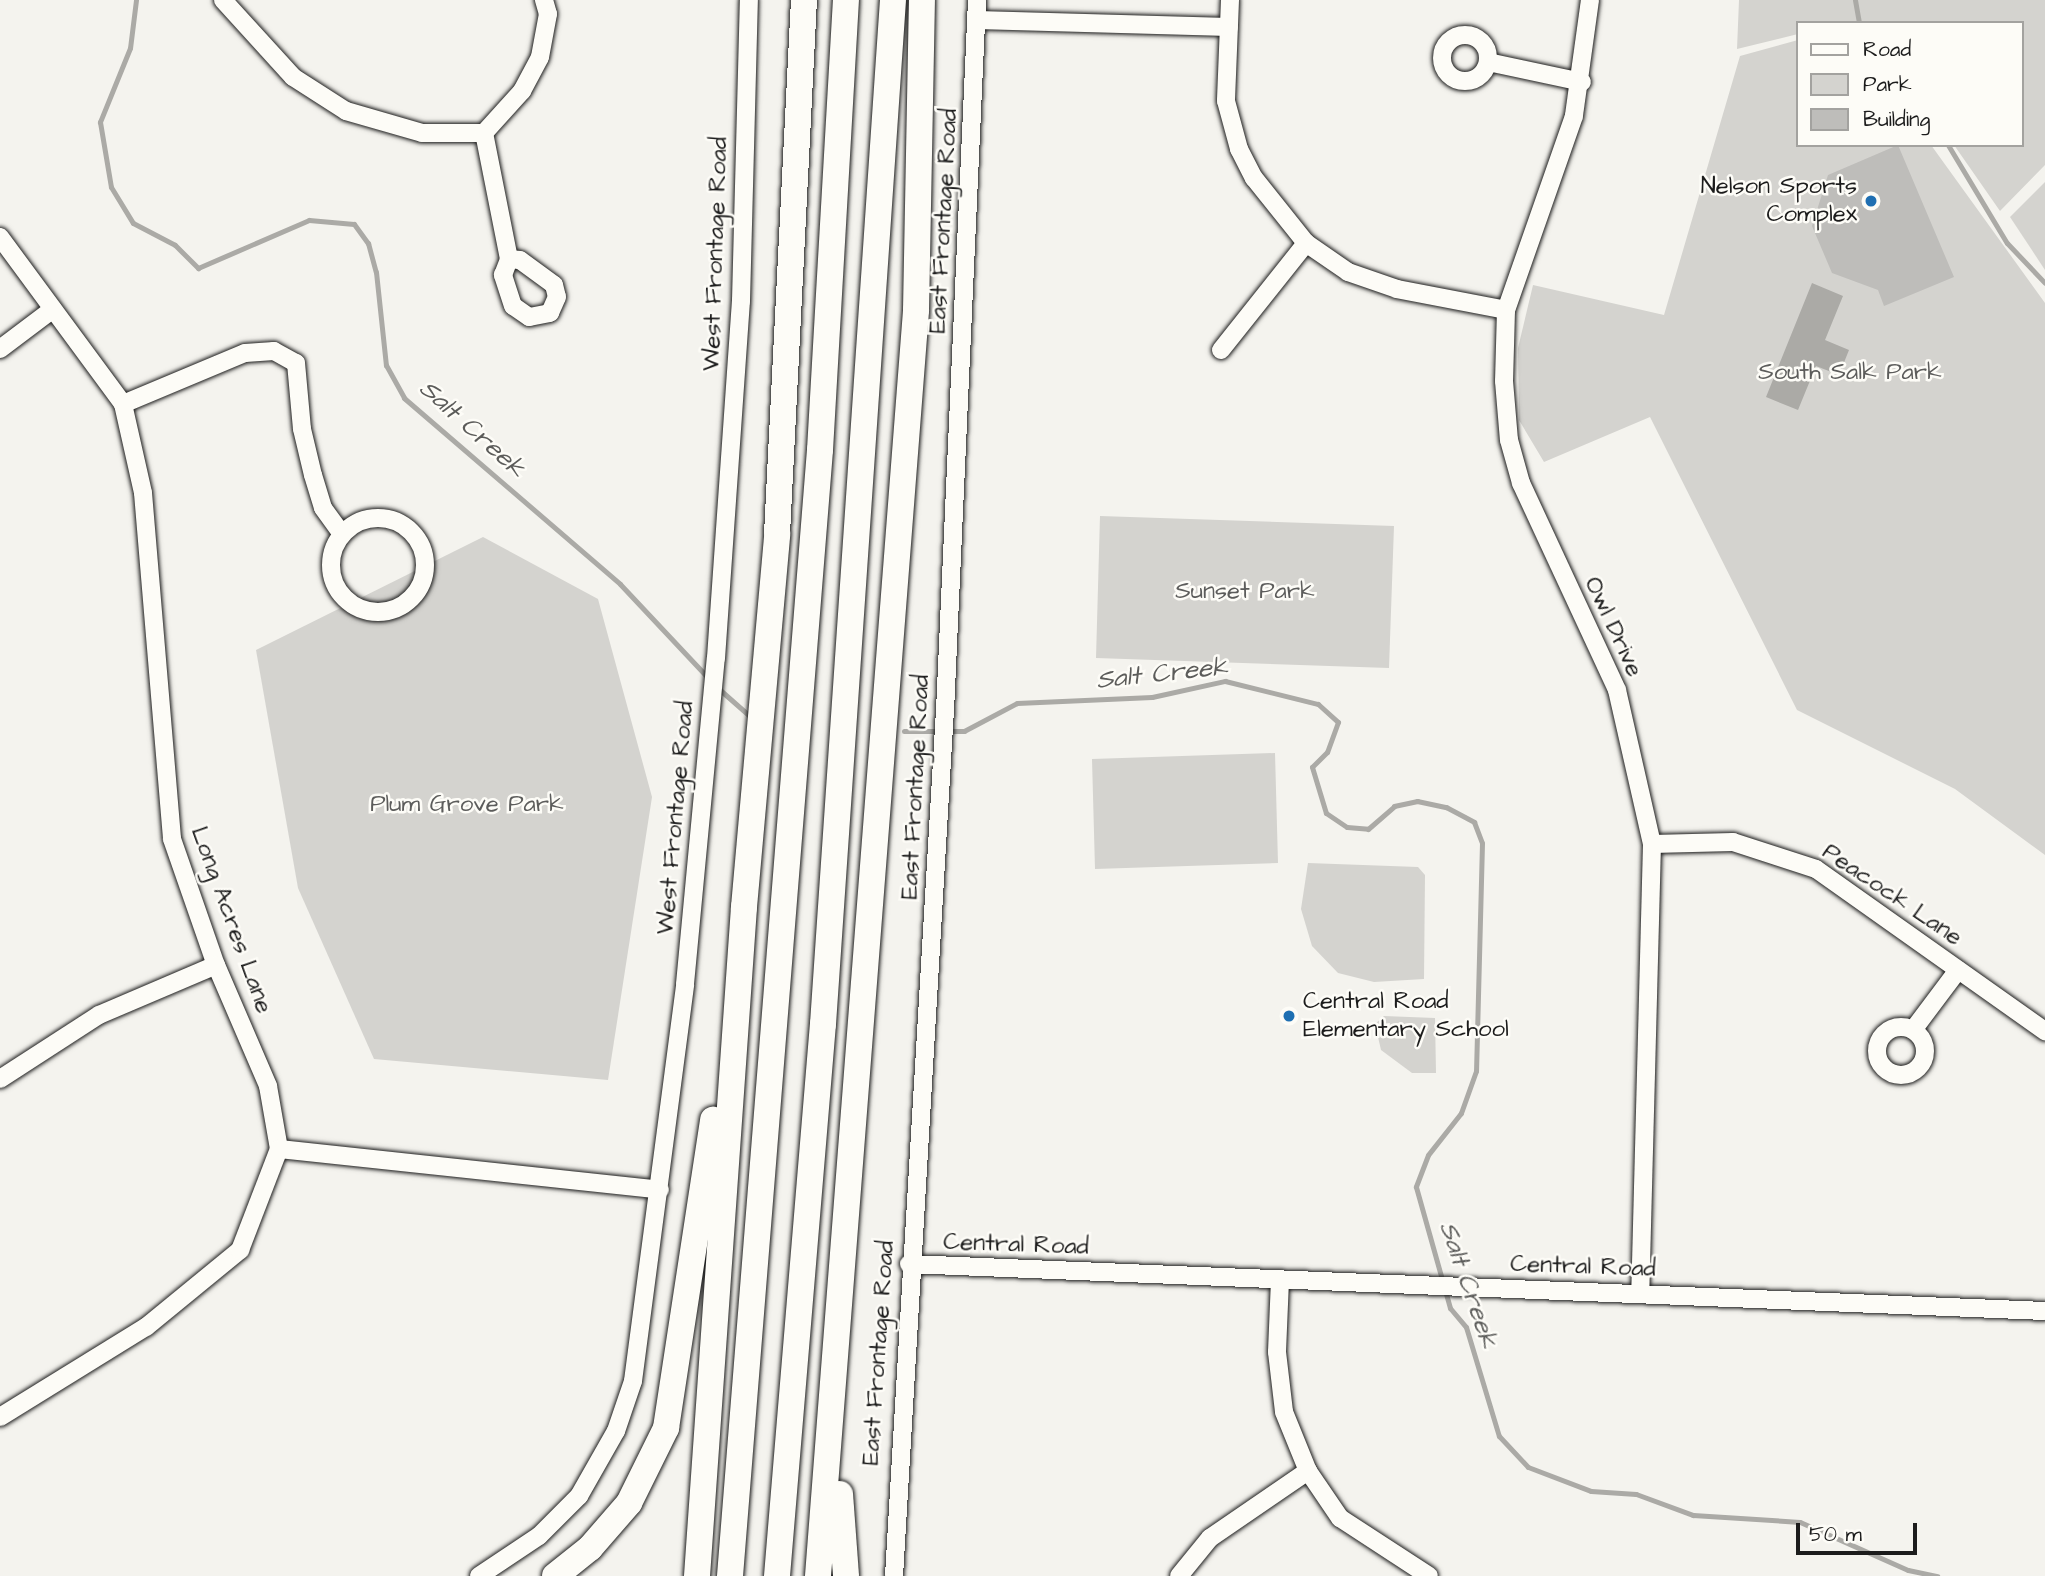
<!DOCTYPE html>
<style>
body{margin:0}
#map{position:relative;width:2045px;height:1576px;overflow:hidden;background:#f4f3ee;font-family:"Architects Daughter",sans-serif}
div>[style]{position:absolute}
.green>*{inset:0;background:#d4d3cf}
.water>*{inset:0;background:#abaaa6}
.stream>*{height:5px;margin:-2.5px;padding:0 2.5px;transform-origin:2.5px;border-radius:2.5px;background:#abaaa6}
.building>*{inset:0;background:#bebdba}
.roads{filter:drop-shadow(0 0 2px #1c1c1c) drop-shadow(0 0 2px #1c1c1c)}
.minor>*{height:18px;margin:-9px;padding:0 9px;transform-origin:9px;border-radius:9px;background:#fdfcf7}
.minor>.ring{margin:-9px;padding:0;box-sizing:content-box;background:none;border:18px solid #fdfcf7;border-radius:50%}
.highway>*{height:26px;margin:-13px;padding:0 13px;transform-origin:13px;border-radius:13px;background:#fdfcf7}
.dots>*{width:19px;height:19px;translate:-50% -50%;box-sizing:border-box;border:4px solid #fdfcf7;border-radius:50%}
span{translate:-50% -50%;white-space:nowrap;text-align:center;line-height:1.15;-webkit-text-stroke:5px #fdfcf7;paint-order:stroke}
.poi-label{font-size:24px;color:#1c1c1c}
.right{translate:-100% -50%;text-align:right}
.left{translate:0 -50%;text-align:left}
.street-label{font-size:24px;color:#1c1c1c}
.park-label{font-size:24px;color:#5c5c5b}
.water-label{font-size:26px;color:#5c5c5a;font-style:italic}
.legend{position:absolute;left:1796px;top:21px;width:228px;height:126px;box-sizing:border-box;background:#fdfcf7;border:2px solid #a3a29f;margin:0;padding:9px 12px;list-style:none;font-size:21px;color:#1c1c1c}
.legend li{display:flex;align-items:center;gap:14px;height:35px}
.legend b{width:35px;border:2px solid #a3a29f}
.scale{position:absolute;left:1796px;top:1523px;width:121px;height:32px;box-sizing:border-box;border:4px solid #1c1c1c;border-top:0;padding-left:9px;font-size:21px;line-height:24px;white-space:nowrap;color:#1c1c1c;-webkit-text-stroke:5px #fdfcf7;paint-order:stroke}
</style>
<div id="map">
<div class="green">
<i style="clip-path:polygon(1739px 0,2045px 0,2045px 165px,2000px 211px,1954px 145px,2022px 145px,2022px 23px,1798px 23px,1798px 34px,1737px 49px)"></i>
<i style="clip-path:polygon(1798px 40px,1798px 145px,1931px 145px,2045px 303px,2045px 855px,1955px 789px,1797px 710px,1650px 417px,1544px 462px,1519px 420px,1518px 348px,1533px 285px,1664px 315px,1740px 56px)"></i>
<i style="clip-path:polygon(2045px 182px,2045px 270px,2010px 217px)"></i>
<i style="clip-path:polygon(1100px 516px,1394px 526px,1389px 668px,1096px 658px)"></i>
<i style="clip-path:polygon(483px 537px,598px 599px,652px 797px,608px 1080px,374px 1059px,298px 888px,256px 650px)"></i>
<i style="clip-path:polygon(1275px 753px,1278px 863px,1095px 869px,1092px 759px)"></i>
<i style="clip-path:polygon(1308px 863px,1418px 867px,1425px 875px,1424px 979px,1374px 982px,1338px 973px,1312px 946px,1301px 909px)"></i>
<i style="clip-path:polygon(1384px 1016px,1435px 1018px,1436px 1073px,1412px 1073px,1381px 1050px,1375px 1024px)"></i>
</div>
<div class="water">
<i style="clip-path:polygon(1812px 283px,1843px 296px,1825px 340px,1849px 350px,1839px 375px,1816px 366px,1798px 410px,1766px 397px)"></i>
</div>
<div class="stream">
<i style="left:136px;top:0;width:48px;rotate:97.1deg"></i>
<i style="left:130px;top:48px;width:80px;rotate:112.1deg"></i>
<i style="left:100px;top:122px;width:66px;rotate:80.4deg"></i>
<i style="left:111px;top:187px;width:42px;rotate:58.6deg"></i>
<i style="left:133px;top:223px;width:47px;rotate:27.6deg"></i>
<i style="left:175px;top:245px;width:33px;rotate:45deg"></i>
<i style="left:198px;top:268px;width:121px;rotate:-23.4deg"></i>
<i style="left:309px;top:220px;width:45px;rotate:5.1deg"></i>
<i style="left:354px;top:224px;width:24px;rotate:54deg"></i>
<i style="left:368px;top:243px;width:30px;rotate:75deg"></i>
<i style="left:376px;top:272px;width:94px;rotate:83.9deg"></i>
<i style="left:386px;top:365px;width:38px;rotate:61deg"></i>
<i style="left:404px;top:398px;width:285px;rotate:40.7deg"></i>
<i style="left:620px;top:584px;width:132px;rotate:46.8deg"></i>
<i style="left:1855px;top:0;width:23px;rotate:80deg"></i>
<i style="left:1948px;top:145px;width:114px;rotate:59deg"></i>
<i style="left:2007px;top:243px;width:55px;rotate:46.5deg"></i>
<i style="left:719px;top:689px;width:44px;rotate:41.3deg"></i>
<i style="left:904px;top:731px;width:60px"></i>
<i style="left:964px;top:731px;width:60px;rotate:-27.8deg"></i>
<i style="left:1017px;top:703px;width:135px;rotate:-2.5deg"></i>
<i style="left:1152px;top:697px;width:75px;rotate:-12.4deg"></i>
<i style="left:1225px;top:681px;width:96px;rotate:13.9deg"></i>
<i style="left:1318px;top:704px;width:27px;rotate:42deg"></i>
<i style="left:1338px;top:722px;width:32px;rotate:110deg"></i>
<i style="left:1327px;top:752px;width:21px;rotate:135deg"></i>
<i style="left:1312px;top:767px;width:48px;rotate:73.1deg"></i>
<i style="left:1326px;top:813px;width:25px;rotate:34deg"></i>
<i style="left:1347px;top:827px;width:21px;rotate:5deg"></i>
<i style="left:1368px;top:829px;width:35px;rotate:-41deg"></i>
<i style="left:1394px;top:806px;width:24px;rotate:-12deg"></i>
<i style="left:1417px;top:801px;width:30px;rotate:12deg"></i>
<i style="left:1446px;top:807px;width:32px;rotate:28deg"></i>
<i style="left:1474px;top:822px;width:22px;rotate:69deg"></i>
<i style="left:1482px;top:843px;width:228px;rotate:91.5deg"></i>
<i style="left:1476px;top:1071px;width:45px;rotate:109.7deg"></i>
<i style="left:1461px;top:1113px;width:53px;rotate:128.2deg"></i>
<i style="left:1428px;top:1155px;width:34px;rotate:111deg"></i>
<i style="left:1416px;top:1187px;width:126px;rotate:74.3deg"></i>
<i style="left:1450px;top:1308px;width:25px;rotate:50deg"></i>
<i style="left:1466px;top:1327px;width:114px;rotate:73.2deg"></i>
<i style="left:1499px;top:1436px;width:42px;rotate:46.9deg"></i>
<i style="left:1528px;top:1467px;width:67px;rotate:20.9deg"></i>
<i style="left:1591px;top:1491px;width:45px;rotate:3.8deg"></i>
<i style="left:1636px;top:1494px;width:61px;rotate:20.2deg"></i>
<i style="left:1693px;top:1515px;width:107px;rotate:3.7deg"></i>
<i style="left:1800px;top:1522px;width:118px;rotate:24deg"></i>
<i style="left:1908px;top:1570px;width:30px;rotate:12deg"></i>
</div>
<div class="building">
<i style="clip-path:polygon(1898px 145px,1954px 277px,1884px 306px,1878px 290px,1832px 273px,1812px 226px,1828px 175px)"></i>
</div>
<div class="roads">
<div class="minor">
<i style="left:223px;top:0;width:104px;rotate:47.7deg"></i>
<i style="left:293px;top:77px;width:63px;rotate:32.7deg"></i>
<i style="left:346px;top:111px;width:79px;rotate:16.1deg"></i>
<i style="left:422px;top:133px;width:62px"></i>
<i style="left:1230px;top:0;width:101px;rotate:92.3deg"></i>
<i style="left:1226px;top:101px;width:50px;rotate:74.8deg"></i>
<i style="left:1239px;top:149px;width:33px;rotate:63deg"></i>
<i style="left:1254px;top:178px;width:83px;rotate:51.3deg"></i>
<i style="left:1306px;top:243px;width:51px;rotate:34.6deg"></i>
<i style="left:1348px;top:272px;width:52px;rotate:19.1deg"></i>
<i style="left:1397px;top:289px;width:111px;rotate:10.9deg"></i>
<i style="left:1590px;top:0;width:117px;rotate:97.9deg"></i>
<i style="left:1574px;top:116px;width:206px;rotate:109.3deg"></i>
<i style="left:1506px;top:310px;width:71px;rotate:91.6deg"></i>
<i style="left:1504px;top:381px;width:59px;rotate:85.2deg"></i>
<i style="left:1509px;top:440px;width:45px;rotate:74.4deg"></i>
<i style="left:1521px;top:483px;width:228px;rotate:65.1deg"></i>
<i style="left:1617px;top:690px;width:158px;rotate:77.2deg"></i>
<i style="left:1652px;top:844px;width:450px;rotate:91.5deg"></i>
<i style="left:977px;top:20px;width:252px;rotate:1.6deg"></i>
<i class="ring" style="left:1442px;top:35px;width:28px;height:28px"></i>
<i style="left:1488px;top:62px;width:96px;rotate:12deg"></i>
<i style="left:0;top:237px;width:207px;rotate:53.6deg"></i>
<i style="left:123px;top:404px;width:91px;rotate:77.3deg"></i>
<i style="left:143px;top:493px;width:347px;rotate:85.2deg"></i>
<i style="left:172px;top:839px;width:133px;rotate:70.8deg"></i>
<i style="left:216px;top:965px;width:132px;rotate:66.7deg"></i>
<i style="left:268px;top:1086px;width:64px;rotate:80.1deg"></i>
<i style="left:279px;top:1149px;width:383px;rotate:6.1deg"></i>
<i style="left:509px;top:259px;width:128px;rotate:-101.2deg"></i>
<i style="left:484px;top:133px;width:57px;rotate:-47.9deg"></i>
<i style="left:522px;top:91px;width:38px;rotate:-62deg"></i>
<i style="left:540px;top:57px;width:44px;rotate:-79.5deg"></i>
<i style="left:548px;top:14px;width:15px;rotate:-106deg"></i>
<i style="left:509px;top:259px;width:11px;rotate:5deg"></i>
<i style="left:520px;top:260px;width:42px;rotate:36.3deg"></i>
<i style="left:554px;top:285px;width:12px;rotate:76deg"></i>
<i style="left:557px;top:297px;width:17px;rotate:114deg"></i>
<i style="left:550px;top:313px;width:21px;rotate:169deg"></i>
<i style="left:529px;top:317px;width:19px;rotate:-145deg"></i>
<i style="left:513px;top:306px;width:33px;rotate:-108deg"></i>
<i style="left:503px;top:275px;width:17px;rotate:-69deg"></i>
<i style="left:0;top:349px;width:66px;rotate:-37deg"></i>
<i style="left:1221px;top:350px;width:137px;rotate:-51.5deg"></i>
<i style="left:123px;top:404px;width:132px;rotate:-22.7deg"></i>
<i style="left:245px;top:353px;width:29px;rotate:-4deg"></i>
<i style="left:274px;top:351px;width:25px;rotate:29deg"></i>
<i style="left:296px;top:363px;width:66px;rotate:84.8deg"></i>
<i style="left:302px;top:429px;width:47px;rotate:76.6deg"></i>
<i style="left:313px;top:475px;width:34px;rotate:73deg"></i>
<i style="left:323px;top:508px;width:32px;rotate:54deg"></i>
<i class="ring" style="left:331px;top:518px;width:76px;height:76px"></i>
<i style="left:1652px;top:844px;width:81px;rotate:-1.4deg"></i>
<i style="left:1733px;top:842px;width:87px;rotate:18deg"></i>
<i style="left:1816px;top:869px;width:281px;rotate:35.3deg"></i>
<i class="ring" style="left:1877px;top:1027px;width:30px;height:30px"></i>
<i style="left:1913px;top:1030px;width:75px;rotate:-53.1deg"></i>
<i style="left:0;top:1079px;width:118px;rotate:-32.9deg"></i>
<i style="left:99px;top:1015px;width:127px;rotate:-23.1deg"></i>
<i style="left:909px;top:1264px;width:1137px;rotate:2.37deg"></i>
<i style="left:1280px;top:1280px;width:72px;rotate:92.4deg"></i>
<i style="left:1277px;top:1352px;width:60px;rotate:83.3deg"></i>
<i style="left:1284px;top:1412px;width:64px;rotate:67.9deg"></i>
<i style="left:1308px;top:1471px;width:57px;rotate:55.8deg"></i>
<i style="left:1340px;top:1518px;width:106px;rotate:33.1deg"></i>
<i style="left:0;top:1417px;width:172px;rotate:-31.7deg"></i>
<i style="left:146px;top:1327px;width:122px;rotate:-39.3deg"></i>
<i style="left:240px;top:1250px;width:108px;rotate:-68.9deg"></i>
<i style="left:479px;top:1576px;width:72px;rotate:-33.7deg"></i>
<i style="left:539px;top:1536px;width:57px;rotate:-45deg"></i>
<i style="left:579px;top:1496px;width:75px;rotate:-60.4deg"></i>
<i style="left:616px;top:1431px;width:53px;rotate:-71.2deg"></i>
<i style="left:633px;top:1381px;width:400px;rotate:-82.5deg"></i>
<i style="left:685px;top:984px;width:327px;rotate:-84.6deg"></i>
<i style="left:716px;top:658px;width:358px;rotate:-86deg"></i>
<i style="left:741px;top:301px;width:301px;rotate:-88.5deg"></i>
<i style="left:894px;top:1576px;width:867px;rotate:-86.63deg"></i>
<i style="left:945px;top:711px;width:712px;rotate:-87.42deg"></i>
<i style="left:1179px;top:1576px;width:49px;rotate:-50.8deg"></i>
<i style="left:1210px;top:1538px;width:119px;rotate:-34.4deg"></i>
</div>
<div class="highway">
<i style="left:840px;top:1494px;width:82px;rotate:85.8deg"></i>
<i style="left:555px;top:1576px;width:45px;rotate:-38.7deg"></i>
<i style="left:590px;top:1548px;width:60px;rotate:-49.1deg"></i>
<i style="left:629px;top:1503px;width:84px;rotate:-63.7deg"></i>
<i style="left:666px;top:1428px;width:312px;rotate:-81.3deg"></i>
<i style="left:697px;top:1576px;width:671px;rotate:-85.98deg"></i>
<i style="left:744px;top:907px;width:374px;rotate:-84.9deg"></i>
<i style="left:777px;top:534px;width:535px;rotate:-87.11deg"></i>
<i style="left:730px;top:1576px;width:1130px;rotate:-85.43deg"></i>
<i style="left:820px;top:450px;width:451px;rotate:-86.7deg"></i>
<i style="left:777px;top:1576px;width:554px;rotate:-85.24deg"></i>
<i style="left:823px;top:1024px;width:1026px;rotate:-86.09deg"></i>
<i style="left:818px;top:1576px;width:1270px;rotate:-85.57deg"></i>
<i style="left:916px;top:310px;width:310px;rotate:-88.9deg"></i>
</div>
</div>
<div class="dots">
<i style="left:1871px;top:201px;background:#1f6fb2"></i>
<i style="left:1289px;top:1016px;background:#1f6fb2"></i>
</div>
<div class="poi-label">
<span class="right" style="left:1857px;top:201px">Nelson Sports<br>Complex</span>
<span class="left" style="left:1303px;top:1016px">Central Road<br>Elementary School</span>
</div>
<div class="street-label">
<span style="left:944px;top:221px;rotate:-87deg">East Frontage Road</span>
<span style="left:716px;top:254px;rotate:-88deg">West Frontage Road</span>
<span style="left:1613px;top:627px;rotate:65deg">Owl Drive</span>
<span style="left:916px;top:787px;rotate:-87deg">East Frontage Road</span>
<span style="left:676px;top:818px;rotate:-85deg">West Frontage Road</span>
<span style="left:1892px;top:895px;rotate:34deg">Peacock Lane</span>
<span style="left:231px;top:920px;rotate:70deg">Long Acres Lane</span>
<span style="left:1016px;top:1245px;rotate:2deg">Central Road</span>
<span style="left:1583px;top:1267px;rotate:2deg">Central Road</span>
<span style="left:879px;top:1353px;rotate:-86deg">East Frontage Road</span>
</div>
<div class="park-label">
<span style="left:1850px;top:373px">South Salk Park</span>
<span style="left:1245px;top:592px">Sunset Park</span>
<span style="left:467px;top:805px">Plum Grove Park</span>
</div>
<div class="water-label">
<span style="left:472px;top:429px;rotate:42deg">Salt Creek</span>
<span style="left:1162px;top:674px;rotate:-6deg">Salt Creek</span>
<span style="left:1468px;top:1285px;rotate:71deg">Salt Creek</span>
</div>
<ul class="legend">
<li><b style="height:9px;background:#fdfcf7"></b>Road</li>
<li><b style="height:19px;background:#d4d3cf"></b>Park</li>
<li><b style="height:19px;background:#bebdba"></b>Building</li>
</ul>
<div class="scale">50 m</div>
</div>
